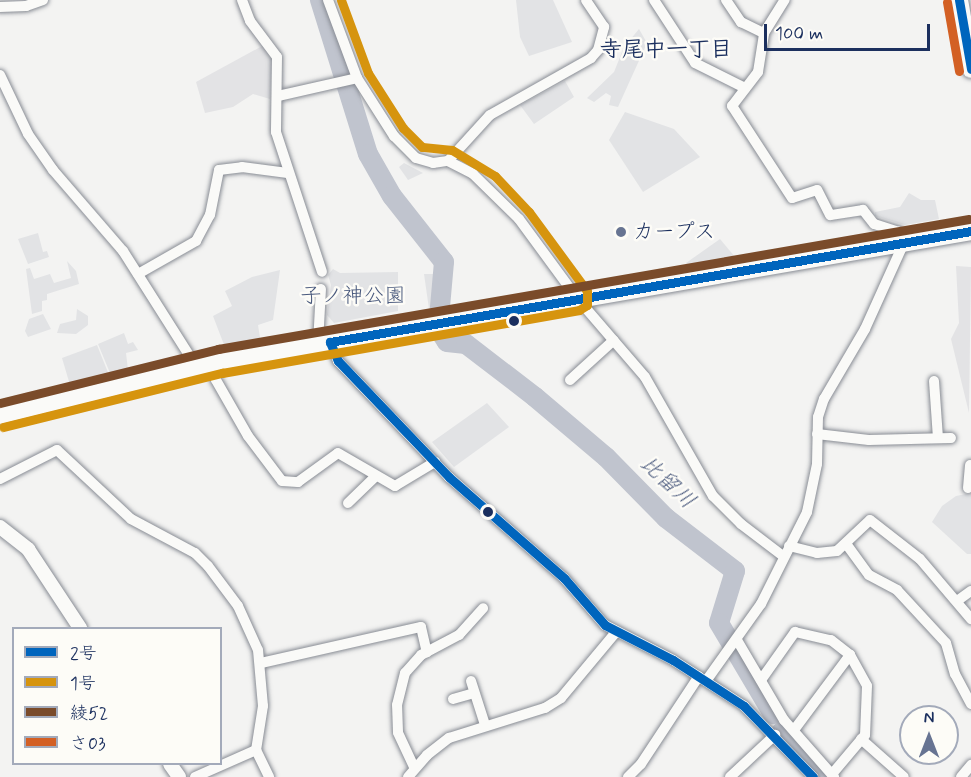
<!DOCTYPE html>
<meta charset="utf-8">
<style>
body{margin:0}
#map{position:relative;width:971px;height:777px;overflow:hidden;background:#f3f3f2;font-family:Mynerve,"Klee One",sans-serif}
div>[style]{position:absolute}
.built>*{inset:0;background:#e3e3e5}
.green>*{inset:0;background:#e2e3e5}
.river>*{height:20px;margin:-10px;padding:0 10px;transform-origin:10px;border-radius:10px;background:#c0c4ce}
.roads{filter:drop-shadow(0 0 2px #888c94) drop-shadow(0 0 2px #888c94)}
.minor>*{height:10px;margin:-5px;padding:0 5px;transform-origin:5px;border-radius:5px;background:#fafaf8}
.tertiary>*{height:14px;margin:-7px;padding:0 7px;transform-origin:7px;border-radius:7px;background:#fafaf8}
.primary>*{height:18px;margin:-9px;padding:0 9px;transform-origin:9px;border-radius:9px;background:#fafaf8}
.bus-1>*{height:9px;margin:-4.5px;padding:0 4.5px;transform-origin:4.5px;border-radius:4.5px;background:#0065bd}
.bus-2>*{height:9px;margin:-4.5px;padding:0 4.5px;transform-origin:4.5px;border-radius:4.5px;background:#d6940e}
.bus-3>*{height:9px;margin:-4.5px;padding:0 4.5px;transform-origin:4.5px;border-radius:4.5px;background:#7a4b2a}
.bus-4>*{height:9px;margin:-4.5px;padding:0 4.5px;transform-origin:4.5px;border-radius:4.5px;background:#d36024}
.dots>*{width:16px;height:16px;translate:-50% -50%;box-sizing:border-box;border:3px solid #fdfcf7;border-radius:50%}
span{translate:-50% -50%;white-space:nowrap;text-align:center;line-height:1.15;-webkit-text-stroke:5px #fdfcf7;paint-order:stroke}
.poi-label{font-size:21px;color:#1b2f5e}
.left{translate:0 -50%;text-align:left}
.park-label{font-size:21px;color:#49597d}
.neighbourhood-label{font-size:22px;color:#1b2f5e;font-weight:700}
.water-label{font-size:22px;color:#46567b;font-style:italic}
.legend{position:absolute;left:12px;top:627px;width:210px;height:138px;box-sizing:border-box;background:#fdfcf7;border:2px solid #a3aaba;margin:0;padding:8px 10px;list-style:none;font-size:18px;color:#1b2f5e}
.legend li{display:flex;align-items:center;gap:12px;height:30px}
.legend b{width:30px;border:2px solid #a3aaba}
.north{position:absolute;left:899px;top:705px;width:60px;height:60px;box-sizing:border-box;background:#fdfcf7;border:2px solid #a3aaba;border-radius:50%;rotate:0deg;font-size:16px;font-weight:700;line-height:24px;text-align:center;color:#1b2f5e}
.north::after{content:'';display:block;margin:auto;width:21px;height:27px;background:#677492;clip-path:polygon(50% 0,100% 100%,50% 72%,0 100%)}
.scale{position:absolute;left:764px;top:24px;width:166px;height:27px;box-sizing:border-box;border:3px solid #1b2f5e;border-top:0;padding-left:8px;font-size:18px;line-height:21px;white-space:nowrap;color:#1b2f5e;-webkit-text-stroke:4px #fdfcf7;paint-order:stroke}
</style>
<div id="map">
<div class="built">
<i style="clip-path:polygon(264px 45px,272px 57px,270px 99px,253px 94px,233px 107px,205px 113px,196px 82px)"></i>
<i style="clip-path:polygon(956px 266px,971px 267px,969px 413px,951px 339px,959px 323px)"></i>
</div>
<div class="green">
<i style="clip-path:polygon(516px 0,553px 0,572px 42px,529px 56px,520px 37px)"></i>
<i style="clip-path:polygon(639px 29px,647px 43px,618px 107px,609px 105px,611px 96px,606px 93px,594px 102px,587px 98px,614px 72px,624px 47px)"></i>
<i style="clip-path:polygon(565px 81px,574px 97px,534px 124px,520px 105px)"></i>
<i style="clip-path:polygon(625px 112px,674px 129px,700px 157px,643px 192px,609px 140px)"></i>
<i style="clip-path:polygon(404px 163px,423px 173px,408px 180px,399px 167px)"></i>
<i style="clip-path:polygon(909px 193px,921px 200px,935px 200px,939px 219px,905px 225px,875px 216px,875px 212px,900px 207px)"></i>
<i style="clip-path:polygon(38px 233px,43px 252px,47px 251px,49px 257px,28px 264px,18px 239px)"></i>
<i style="clip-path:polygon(720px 239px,735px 257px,692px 270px,686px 263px)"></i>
<i style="clip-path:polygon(67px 261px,76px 271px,79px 284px,47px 294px,47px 300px,42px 301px,42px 311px,32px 314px,26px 269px,30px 268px,34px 279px,50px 274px,54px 283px,71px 278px)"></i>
<i style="clip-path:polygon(333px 269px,340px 273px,398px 272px,398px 311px,334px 323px,327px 315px,331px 285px,328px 275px)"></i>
<i style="clip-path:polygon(280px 270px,273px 320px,258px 325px,261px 344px,226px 350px,213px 316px,232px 306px,225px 291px,252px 277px)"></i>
<i style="clip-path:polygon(424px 274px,441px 274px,440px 310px,429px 309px)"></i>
<i style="clip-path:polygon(77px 309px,88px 316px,88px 325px,76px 334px,57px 333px,60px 324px,76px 320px)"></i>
<i style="clip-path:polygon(43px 314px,51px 329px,28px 337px,25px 331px,29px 319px)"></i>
<i style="clip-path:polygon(124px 333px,128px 344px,133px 342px,138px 350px,126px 353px,128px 370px,110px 373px,98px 344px)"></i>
<i style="clip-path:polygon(97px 345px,109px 375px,70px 385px,62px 358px)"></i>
<i style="clip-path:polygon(487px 403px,509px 427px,454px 467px,432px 442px)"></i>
<i style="clip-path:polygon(971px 493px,971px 554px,967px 554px,932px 522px,942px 506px,956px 496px)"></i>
</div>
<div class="river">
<i style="left:320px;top:0;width:161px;rotate:72.7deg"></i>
<i style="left:368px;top:154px;width:48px;rotate:60.3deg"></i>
<i style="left:392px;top:196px;width:84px;rotate:51.8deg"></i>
<i style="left:444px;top:262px;width:45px;rotate:95.1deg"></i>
<i style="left:443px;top:336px;width:7px;rotate:56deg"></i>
<i style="left:447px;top:342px;width:19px;rotate:6deg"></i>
<i style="left:466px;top:344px;width:87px;rotate:37.5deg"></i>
<i style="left:535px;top:397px;width:93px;rotate:40.2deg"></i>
<i style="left:606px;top:457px;width:86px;rotate:45.5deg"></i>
<i style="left:666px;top:518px;width:87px;rotate:37.5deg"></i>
<i style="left:735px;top:571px;width:54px;rotate:107.1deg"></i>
<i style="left:719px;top:623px;width:106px;rotate:59.3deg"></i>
<i style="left:782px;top:731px;width:61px;rotate:49deg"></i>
</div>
<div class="roads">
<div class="minor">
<i style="left:242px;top:0;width:22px;rotate:69deg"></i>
<i style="left:250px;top:21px;width:45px;rotate:53.1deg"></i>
<i style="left:277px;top:57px;width:75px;rotate:90.8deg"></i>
<i style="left:276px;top:132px;width:147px;rotate:71.8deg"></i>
<i style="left:328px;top:0;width:83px;rotate:69.6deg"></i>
<i style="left:357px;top:78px;width:69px;rotate:57.5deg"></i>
<i style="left:394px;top:136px;width:31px;rotate:45deg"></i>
<i style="left:416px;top:158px;width:18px;rotate:16deg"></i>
<i style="left:433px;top:163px;width:15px;rotate:-8deg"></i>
<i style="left:448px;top:161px;width:28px;rotate:27deg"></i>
<i style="left:473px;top:174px;width:64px;rotate:44.4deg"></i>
<i style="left:519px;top:219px;width:98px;rotate:53.7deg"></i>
<i style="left:577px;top:298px;width:104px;rotate:49.3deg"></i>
<i style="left:645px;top:377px;width:137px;rotate:60.3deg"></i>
<i style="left:713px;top:496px;width:40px;rotate:45deg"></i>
<i style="left:741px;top:524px;width:53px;rotate:37.3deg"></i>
<i style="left:654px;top:0;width:75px;rotate:56.9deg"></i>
<i style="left:695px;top:63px;width:56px;rotate:26.6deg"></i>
<i style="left:726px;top:0;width:27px;rotate:56deg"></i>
<i style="left:741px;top:22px;width:25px;rotate:26deg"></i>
<i style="left:0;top:7px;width:26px;rotate:-2deg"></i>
<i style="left:26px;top:6px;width:18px;rotate:-19deg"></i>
<i style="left:0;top:75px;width:65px;rotate:64.6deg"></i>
<i style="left:28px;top:134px;width:44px;rotate:55.2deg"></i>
<i style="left:53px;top:170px;width:107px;rotate:49.2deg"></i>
<i style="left:123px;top:251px;width:136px;rotate:57.6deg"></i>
<i style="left:278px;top:96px;width:81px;rotate:-12.8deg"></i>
<i style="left:448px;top:161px;width:62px;rotate:-47.6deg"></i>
<i style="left:490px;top:115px;width:116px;rotate:-29.4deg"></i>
<i style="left:591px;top:58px;width:11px;rotate:-49deg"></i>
<i style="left:598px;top:50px;width:24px;rotate:-75deg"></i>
<i style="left:604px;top:27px;width:32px;rotate:-124deg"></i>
<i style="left:138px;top:274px;width:67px;rotate:-29.6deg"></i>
<i style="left:196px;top:241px;width:30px;rotate:-62deg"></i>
<i style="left:210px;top:215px;width:46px;rotate:-78.7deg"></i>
<i style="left:219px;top:170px;width:23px;rotate:-7deg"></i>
<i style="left:242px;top:167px;width:46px;rotate:7.4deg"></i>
<i style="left:330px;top:342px;width:21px;rotate:67deg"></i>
<i style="left:338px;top:361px;width:161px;rotate:46.3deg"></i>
<i style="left:449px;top:477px;width:153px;rotate:41.3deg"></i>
<i style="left:564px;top:578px;width:62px;rotate:48.9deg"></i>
<i style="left:605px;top:625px;width:76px;rotate:27.2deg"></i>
<i style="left:673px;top:660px;width:85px;rotate:32.9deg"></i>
<i style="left:744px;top:706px;width:99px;rotate:45.8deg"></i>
<i style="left:318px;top:344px;width:55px;rotate:-86.9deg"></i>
<i style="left:212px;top:363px;width:17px;rotate:77deg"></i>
<i style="left:216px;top:380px;width:64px;rotate:60.3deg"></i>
<i style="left:248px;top:436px;width:56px;rotate:52.9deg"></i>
<i style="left:282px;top:481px;width:16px;rotate:4deg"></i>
<i style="left:298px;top:482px;width:49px;rotate:-35.9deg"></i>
<i style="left:338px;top:453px;width:66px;rotate:30.1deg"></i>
<i style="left:395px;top:486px;width:47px;rotate:-31deg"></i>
<i style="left:570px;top:380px;width:59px;rotate:-42.3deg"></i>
<i style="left:934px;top:381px;width:57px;rotate:86deg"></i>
<i style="left:817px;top:434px;width:52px;rotate:6.6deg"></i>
<i style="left:869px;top:440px;width:82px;rotate:-1.4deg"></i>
<i style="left:0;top:479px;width:64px;rotate:-27deg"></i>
<i style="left:57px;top:450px;width:101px;rotate:43deg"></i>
<i style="left:131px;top:519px;width:72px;rotate:28deg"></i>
<i style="left:195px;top:553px;width:18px;rotate:45deg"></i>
<i style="left:208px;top:566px;width:50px;rotate:53.1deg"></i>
<i style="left:238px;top:606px;width:48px;rotate:65.6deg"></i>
<i style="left:258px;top:650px;width:56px;rotate:84.9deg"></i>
<i style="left:263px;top:706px;width:45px;rotate:99deg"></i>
<i style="left:968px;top:488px;width:23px;rotate:-85deg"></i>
<i style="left:348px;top:503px;width:39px;rotate:-44deg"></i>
<i style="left:847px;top:545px;width:37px;rotate:54deg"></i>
<i style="left:869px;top:575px;width:32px;rotate:28deg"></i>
<i style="left:897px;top:590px;width:72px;rotate:47.2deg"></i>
<i style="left:946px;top:643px;width:32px;rotate:74deg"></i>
<i style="left:955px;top:674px;width:34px;rotate:62deg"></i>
<i style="left:789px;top:546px;width:29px;rotate:14deg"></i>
<i style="left:817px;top:553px;width:20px;rotate:-6deg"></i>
<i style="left:837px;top:551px;width:45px;rotate:-43.2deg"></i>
<i style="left:870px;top:520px;width:63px;rotate:38deg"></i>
<i style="left:920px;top:559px;width:79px;rotate:49.6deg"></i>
<i style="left:957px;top:601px;width:17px;rotate:-36deg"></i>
<i style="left:737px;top:640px;width:93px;rotate:59.6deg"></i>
<i style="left:784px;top:720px;width:76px;rotate:48.7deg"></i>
<i style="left:261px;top:663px;width:164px;rotate:-12.7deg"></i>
<i style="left:421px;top:627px;width:26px;rotate:77deg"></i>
<i style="left:761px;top:680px;width:59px;rotate:-54.7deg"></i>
<i style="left:795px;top:632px;width:37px;rotate:13deg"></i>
<i style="left:831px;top:640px;width:24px;rotate:38deg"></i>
<i style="left:850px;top:655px;width:35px;rotate:61deg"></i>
<i style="left:867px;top:686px;width:49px;rotate:92.3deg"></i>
<i style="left:865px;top:735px;width:51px;rotate:130.2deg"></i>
<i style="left:471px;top:681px;width:46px;rotate:72.3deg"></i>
<i style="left:706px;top:681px;width:95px;rotate:-54.5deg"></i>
<i style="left:761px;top:604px;width:103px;rotate:-63.4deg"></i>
<i style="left:807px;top:512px;width:49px;rotate:-78.2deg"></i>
<i style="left:817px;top:464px;width:47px;rotate:-88.8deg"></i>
<i style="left:818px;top:417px;width:19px;rotate:-72deg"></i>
<i style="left:824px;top:399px;width:81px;rotate:-59.6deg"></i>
<i style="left:865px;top:329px;width:92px;rotate:-65.7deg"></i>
<i style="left:903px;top:245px;width:14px;rotate:-107deg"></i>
<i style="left:899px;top:232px;width:26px;rotate:-162deg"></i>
<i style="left:874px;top:224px;width:18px;rotate:-128deg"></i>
<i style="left:863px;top:210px;width:33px;rotate:171deg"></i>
<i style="left:830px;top:215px;width:28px;rotate:-117deg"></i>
<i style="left:817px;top:190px;width:26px;rotate:162deg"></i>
<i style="left:792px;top:198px;width:110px;rotate:-123.1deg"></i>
<i style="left:732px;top:106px;width:43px;rotate:-52.6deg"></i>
<i style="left:758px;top:72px;width:39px;rotate:-81deg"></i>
<i style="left:764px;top:33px;width:39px;rotate:-58deg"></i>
<i style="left:453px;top:699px;width:22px;rotate:-16deg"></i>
<i style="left:794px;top:730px;width:94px;rotate:-53.3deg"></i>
<i style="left:861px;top:739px;width:57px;rotate:41.5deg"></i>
<i style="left:414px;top:767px;width:38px;rotate:-115deg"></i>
<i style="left:398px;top:732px;width:27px;rotate:-92deg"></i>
<i style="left:397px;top:705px;width:33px;rotate:-76deg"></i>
<i style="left:405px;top:673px;width:24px;rotate:-48deg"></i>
<i style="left:421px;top:655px;width:43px;rotate:-27.8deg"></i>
<i style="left:459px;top:635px;width:36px;rotate:-48deg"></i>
<i style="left:195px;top:777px;width:67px;rotate:-23.9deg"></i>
<i style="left:256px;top:750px;width:30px;rotate:64deg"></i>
<i style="left:408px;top:777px;width:29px;rotate:-49deg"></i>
<i style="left:427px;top:755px;width:28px;rotate:-38deg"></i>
<i style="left:449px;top:738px;width:101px;rotate:-17.4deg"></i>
<i style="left:545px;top:708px;width:19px;rotate:-32deg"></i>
<i style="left:561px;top:698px;width:86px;rotate:-50.2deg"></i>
<i style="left:628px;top:777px;width:18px;rotate:-45deg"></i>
<i style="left:641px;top:764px;width:105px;rotate:-56.6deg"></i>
<i style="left:730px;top:777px;width:62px;rotate:-43deg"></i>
<i style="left:961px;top:777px;width:16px;rotate:-50deg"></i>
</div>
<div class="tertiary">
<i style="left:0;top:527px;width:36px;rotate:38deg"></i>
<i style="left:28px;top:549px;width:95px;rotate:56.6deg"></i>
<i style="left:170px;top:764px;width:16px;rotate:55deg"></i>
</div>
<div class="primary">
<i style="left:959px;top:0;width:70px;rotate:80.1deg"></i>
<i style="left:0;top:415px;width:227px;rotate:-13.8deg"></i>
<i style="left:220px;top:361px;width:762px;rotate:-9.82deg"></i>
</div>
</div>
<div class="bus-1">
<i style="left:959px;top:0;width:70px;rotate:80.1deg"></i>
<i style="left:813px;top:777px;width:99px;rotate:-134.2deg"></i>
<i style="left:744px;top:706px;width:85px;rotate:-147.1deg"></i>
<i style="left:673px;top:660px;width:76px;rotate:-152.8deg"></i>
<i style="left:605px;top:625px;width:62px;rotate:-131.1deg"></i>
<i style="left:564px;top:578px;width:153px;rotate:-138.7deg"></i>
<i style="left:449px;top:477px;width:161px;rotate:-133.7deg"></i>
<i style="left:338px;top:361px;width:21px;rotate:-113deg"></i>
<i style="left:330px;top:342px;width:651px;rotate:-9.82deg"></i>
</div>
<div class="bus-2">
<i style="left:3px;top:427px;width:226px;rotate:-13.9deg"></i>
<i style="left:222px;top:373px;width:363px;rotate:-10deg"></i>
<i style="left:579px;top:310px;width:9px;rotate:-32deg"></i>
<i style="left:587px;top:305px;width:14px;rotate:-90deg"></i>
<i style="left:587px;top:291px;width:98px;rotate:-126.3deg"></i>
<i style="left:529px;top:212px;width:50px;rotate:-133.4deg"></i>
<i style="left:495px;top:176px;width:50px;rotate:-148.8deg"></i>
<i style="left:452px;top:150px;width:30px;rotate:-174deg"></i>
<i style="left:422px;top:147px;width:27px;rotate:-135deg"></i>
<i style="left:403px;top:128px;width:65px;rotate:-122.5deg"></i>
<i style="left:368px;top:73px;width:78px;rotate:-110.3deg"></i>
</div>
<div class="bus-3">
<i style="left:0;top:403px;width:225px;rotate:-13.9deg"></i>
<i style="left:218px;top:349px;width:762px;rotate:-9.82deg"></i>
</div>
<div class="bus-4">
<i style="left:947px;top:2px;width:70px;rotate:80.1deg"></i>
</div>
<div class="dots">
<i style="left:621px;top:232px;background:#677492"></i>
<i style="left:514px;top:321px;background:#1b2f5e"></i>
<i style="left:488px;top:512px;background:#1b2f5e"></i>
</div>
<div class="poi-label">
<span class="left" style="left:633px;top:232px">カープス</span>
</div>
<div class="park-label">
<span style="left:353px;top:296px">子ノ神公園</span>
</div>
<div class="neighbourhood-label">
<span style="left:666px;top:51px">寺尾中一丁目</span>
</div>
<div class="water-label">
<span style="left:667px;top:483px;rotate:43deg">比留川</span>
</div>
<ul class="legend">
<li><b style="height:8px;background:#0065bd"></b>2号</li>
<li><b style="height:8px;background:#d6940e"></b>1号</li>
<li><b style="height:8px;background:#7a4b2a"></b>綾52</li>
<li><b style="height:8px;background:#d36024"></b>さ03</li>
</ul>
<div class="north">N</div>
<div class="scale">100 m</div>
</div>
